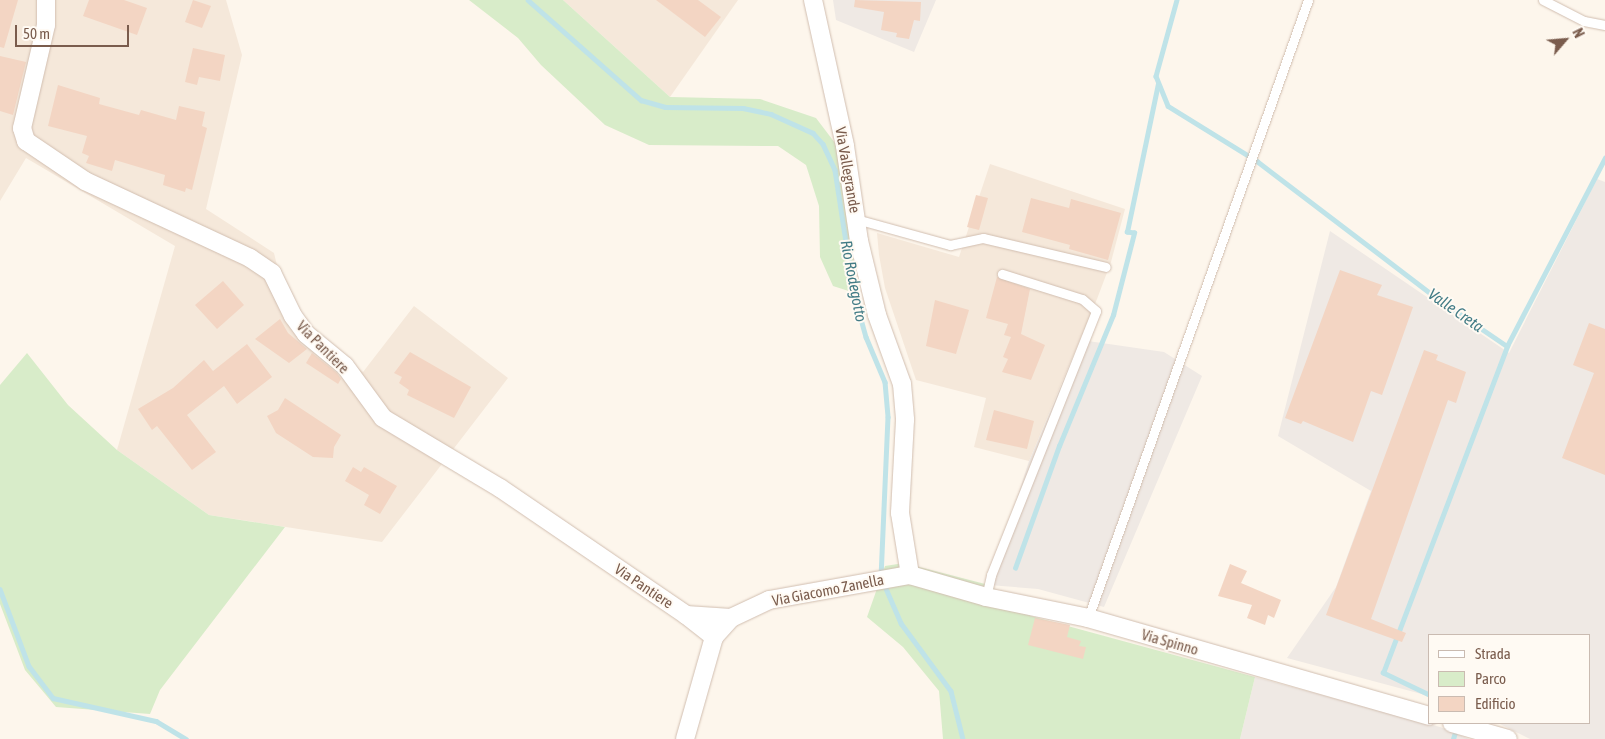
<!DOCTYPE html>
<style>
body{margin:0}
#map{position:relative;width:1605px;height:739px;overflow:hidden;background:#fdf6ec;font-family:"Asap Condensed",sans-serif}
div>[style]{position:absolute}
.residential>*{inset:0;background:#f5e8da}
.industrial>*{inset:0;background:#efe9e4}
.green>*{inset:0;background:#d8ecc9}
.stream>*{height:4.5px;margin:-2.25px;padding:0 2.25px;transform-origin:2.25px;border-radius:2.25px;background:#bfe3e8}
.building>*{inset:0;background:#f3d5c3}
.roads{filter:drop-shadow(0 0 1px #d1beb0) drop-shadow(0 0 1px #d1beb0)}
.lane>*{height:9px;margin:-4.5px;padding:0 4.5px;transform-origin:4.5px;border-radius:4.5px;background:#fff}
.street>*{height:18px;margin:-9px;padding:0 9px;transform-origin:9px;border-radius:9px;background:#fff}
span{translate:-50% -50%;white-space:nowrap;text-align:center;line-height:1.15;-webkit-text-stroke:4px #fffaf3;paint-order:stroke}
.street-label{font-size:15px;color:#7a5c4d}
.water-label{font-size:16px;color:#437c86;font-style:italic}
.legend{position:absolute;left:1428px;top:634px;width:162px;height:90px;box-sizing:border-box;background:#fffaf3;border:1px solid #cabbb1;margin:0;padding:6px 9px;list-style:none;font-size:15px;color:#7a5c4d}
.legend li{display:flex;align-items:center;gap:10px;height:25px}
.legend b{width:25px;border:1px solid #cabbb1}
.north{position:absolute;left:1540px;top:15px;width:50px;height:50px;-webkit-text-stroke:4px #fffaf3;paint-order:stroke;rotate:63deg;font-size:14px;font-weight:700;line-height:20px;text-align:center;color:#7a5c4d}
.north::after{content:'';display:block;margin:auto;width:18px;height:22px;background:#7a5c4d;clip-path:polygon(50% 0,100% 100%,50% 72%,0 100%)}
.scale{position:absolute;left:15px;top:25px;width:114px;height:22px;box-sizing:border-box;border:2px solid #7a5c4d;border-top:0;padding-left:6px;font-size:15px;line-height:18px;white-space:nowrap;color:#7a5c4d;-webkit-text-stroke:4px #fffaf3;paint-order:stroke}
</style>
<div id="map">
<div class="residential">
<i style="clip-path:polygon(0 0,226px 0,242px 55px,206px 209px,274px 253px,289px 315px,363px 372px,414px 306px,508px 378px,382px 542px,209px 515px,117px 450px,175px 246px,26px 158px,0 201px)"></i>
<i style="clip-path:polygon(563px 0,738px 0,670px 97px)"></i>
<i style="clip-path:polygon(990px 164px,1125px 209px,1111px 262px,1097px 299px,1029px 461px,974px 447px,986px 398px,916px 380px,885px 288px,879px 255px,877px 233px,959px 257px)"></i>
</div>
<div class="industrial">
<i style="clip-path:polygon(833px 0,936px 0,914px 52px,836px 20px)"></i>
<i style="clip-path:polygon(1597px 179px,1605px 182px,1605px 739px,1530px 739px,1498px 723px,1589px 723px,1589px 635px,1429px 635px,1429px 696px,1287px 658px,1336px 587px,1371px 491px,1278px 436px,1330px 231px,1509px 353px)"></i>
<i style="clip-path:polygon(1081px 340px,1164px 352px,1202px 376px,1104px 607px,1038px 589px,989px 585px,1029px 461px)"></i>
<i style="clip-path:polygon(1255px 677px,1440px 727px,1469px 739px,1240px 739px)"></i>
</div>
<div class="green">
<i style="clip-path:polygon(469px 0,563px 0,670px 97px,760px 99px,816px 118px,835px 143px,842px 171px,858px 294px,833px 286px,820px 257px,819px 206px,806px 165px,778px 146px,649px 145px,605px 125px,541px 65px,518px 38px)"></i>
<i style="clip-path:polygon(27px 353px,68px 405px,117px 450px,209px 515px,285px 527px,160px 690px,150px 714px,56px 707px,25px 670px,0 604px,0 385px)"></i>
<i style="clip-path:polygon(904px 563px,989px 585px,1031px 616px,1255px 677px,1240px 739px,943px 739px,939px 691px,903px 647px,867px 617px,885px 566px)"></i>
</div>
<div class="stream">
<i style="left:528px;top:0;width:151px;rotate:41.5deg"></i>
<i style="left:641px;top:100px;width:25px;rotate:16deg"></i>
<i style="left:665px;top:107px;width:78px;rotate:0.7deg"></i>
<i style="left:743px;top:108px;width:29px;rotate:12deg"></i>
<i style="left:771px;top:114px;width:46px;rotate:24.3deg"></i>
<i style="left:813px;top:133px;width:15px;rotate:48deg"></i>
<i style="left:823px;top:144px;width:29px;rotate:65deg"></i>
<i style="left:835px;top:170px;width:125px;rotate:81.3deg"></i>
<i style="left:854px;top:294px;width:45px;rotate:74.4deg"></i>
<i style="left:866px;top:337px;width:49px;rotate:67.1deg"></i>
<i style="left:885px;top:382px;width:35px;rotate:85deg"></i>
<i style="left:888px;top:417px;width:159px;rotate:92.5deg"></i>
<i style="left:1177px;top:0;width:79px;rotate:105.4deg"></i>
<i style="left:1156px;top:76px;width:32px;rotate:68deg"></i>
<i style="left:1168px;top:106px;width:105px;rotate:31.7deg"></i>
<i style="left:1257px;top:161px;width:228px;rotate:37.3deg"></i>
<i style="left:1438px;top:299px;width:83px;rotate:34.3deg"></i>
<i style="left:1015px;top:568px;width:130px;rotate:-70.2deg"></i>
<i style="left:1059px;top:446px;width:142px;rotate:-67.6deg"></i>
<i style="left:1113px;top:315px;width:85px;rotate:-75.6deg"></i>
<i style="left:1134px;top:233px;width:7px;rotate:-172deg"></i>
<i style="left:1127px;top:232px;width:151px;rotate:-78.2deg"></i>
<i style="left:884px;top:584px;width:43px;rotate:66.4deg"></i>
<i style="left:901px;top:623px;width:84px;rotate:53.7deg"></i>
<i style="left:951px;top:691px;width:49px;rotate:76deg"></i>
<i style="left:0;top:589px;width:82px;rotate:69.4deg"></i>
<i style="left:29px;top:666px;width:40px;rotate:53deg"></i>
<i style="left:53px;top:698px;width:106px;rotate:12.6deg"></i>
<i style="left:156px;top:721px;width:35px;rotate:31deg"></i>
<i style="left:1429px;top:695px;width:51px;rotate:-154.4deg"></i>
<i style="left:1383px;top:673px;width:350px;rotate:-69.2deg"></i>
<i style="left:1507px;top:346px;width:212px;rotate:-62.5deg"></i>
<i style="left:1453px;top:739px;width:10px;rotate:-73deg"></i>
</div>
<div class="building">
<i style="clip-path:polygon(0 0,18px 0,4px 48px,0 47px)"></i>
<i style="clip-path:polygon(89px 0,124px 0,147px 8px,137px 35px,83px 16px)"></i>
<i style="clip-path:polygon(193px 0,211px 6px,202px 28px,185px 22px)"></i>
<i style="clip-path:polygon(656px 0,698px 0,721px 17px,705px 37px)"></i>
<i style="clip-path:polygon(855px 0,921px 2px,920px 21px,914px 20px,909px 39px,896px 37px,897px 33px,881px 30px,884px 12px,854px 7px)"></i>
<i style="clip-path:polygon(193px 48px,225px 55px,220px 81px,199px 77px,197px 85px,185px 82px)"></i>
<i style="clip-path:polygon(0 56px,26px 62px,13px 115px,0 111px)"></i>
<i style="clip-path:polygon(58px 85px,100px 98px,99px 104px,139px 115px,141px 110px,176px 120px,179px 106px,205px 112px,202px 126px,207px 128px,192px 190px,186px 188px,185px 192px,163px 185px,165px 175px,115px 160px,112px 171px,86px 163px,89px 156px,82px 153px,87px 136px,48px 126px)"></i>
<i style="clip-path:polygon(976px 195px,988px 198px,979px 230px,967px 227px)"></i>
<i style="clip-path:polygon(1031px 198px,1069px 208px,1071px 199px,1121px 213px,1108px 260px,1069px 249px,1070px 245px,1022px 232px)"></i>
<i style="clip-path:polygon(1340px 270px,1382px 285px,1377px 295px,1413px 307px,1382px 395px,1371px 391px,1353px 442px,1303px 421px,1301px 424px,1285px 418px)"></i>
<i style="clip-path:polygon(997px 277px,1030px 289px,1021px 334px,1045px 345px,1031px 380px,1002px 372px,1008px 359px,1003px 357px,1011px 337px,1004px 335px,1008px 324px,986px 318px)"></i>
<i style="clip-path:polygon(223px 281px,244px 305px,217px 329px,195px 305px)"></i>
<i style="clip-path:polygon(935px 300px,969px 310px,956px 354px,926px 346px)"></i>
<i style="clip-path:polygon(280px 319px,288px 333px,307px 349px,289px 363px,255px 339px)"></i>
<i style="clip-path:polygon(1589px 323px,1605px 329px,1605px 475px,1562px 458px,1594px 373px,1573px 365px)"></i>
<i style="clip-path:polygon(247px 344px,272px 377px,237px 404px,224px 386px,187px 415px,216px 452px,192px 470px,157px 426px,152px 430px,138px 409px,173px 388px,204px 360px,213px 371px)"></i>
<i style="clip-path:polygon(1424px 350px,1438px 355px,1436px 360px,1466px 372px,1456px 403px,1448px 400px,1371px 619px,1406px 633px,1402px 642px,1326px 615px)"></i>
<i style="clip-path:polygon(410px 352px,471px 387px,454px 418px,407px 395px,409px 390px,399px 383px,402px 377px,394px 373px)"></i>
<i style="clip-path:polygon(312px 353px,337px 373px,341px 379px,338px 384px,306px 363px)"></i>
<i style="clip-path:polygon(285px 398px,341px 435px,334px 447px,333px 458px,313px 457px,276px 433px,267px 416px,278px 410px)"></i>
<i style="clip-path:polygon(994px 410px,1034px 421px,1027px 449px,986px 440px)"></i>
<i style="clip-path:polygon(353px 467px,361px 472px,364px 467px,397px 486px,380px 514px,364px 505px,369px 495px,345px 481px)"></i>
<i style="clip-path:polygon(1230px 564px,1247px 571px,1241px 583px,1281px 600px,1274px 618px,1268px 615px,1265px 625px,1247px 618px,1252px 605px,1218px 596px)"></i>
<i style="clip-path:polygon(1035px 618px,1070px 625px,1067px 637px,1081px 641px,1079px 646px,1086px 647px,1083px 659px,1028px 645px)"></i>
</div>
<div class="roads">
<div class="lane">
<i style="left:1543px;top:0;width:46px;rotate:27.1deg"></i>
<i style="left:1584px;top:21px;width:21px;rotate:11deg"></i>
<i style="left:856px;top:219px;width:98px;rotate:15.5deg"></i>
<i style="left:950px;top:245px;width:34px;rotate:-12deg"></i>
<i style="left:983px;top:238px;width:126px;rotate:13.3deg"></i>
<i style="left:986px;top:597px;width:23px;rotate:-77deg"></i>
<i style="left:991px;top:575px;width:284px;rotate:-68.3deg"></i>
<i style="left:1096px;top:311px;width:18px;rotate:-139deg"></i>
<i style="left:1082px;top:299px;width:84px;rotate:-162.6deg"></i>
<i style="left:1088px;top:618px;width:656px;rotate:-70.4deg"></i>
</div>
<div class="street">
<i style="left:46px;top:0;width:25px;rotate:90deg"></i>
<i style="left:46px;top:25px;width:106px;rotate:103.1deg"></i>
<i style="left:22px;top:128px;width:14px;rotate:73deg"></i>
<i style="left:26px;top:141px;width:71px;rotate:34.1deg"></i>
<i style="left:85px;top:181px;width:182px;rotate:25deg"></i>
<i style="left:250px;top:258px;width:27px;rotate:34deg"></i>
<i style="left:272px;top:273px;width:48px;rotate:64deg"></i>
<i style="left:293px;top:316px;width:22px;rotate:54deg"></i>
<i style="left:306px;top:334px;width:50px;rotate:39.4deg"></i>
<i style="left:345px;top:366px;width:64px;rotate:53.8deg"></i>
<i style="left:383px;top:418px;width:136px;rotate:30.9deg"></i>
<i style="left:500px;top:488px;width:225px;rotate:34.3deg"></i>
<i style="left:686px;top:615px;width:36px;rotate:38deg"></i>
<i style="left:813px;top:0;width:149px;rotate:77.6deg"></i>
<i style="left:845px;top:146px;width:96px;rotate:81.6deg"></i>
<i style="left:859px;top:241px;width:76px;rotate:76.3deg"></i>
<i style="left:877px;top:315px;width:73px;rotate:70.1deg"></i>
<i style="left:902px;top:384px;width:36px;rotate:85deg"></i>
<i style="left:905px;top:420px;width:93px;rotate:93.1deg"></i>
<i style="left:900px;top:513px;width:63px;rotate:80.8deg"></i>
<i style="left:686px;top:615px;width:45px;rotate:3.8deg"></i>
<i style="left:1452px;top:723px;width:58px;rotate:15.9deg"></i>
<i style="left:685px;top:739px;width:106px;rotate:-74.1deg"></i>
<i style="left:714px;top:637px;width:25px;rotate:-48deg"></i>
<i style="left:731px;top:618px;width:42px;rotate:-25.3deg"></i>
<i style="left:769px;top:600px;width:143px;rotate:-10.1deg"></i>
<i style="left:910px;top:575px;width:79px;rotate:16.1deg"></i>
<i style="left:986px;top:597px;width:104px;rotate:11.6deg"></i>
<i style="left:1088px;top:618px;width:355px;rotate:16deg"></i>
</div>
</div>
<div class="street-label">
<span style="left:848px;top:170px;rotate:80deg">Via Vallegrande</span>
<span style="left:323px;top:347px;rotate:45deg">Via Pantiere</span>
<span style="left:644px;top:586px;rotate:34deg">Via Pantiere</span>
<span style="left:828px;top:590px;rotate:-11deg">Via Giacomo Zanella</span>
<span style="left:1170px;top:642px;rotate:16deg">Via Spinno</span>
</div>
<div class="water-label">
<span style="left:854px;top:281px;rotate:79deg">Rio Rodegotto</span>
<span style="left:1456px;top:310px;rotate:35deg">Valle Creta</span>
</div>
<ul class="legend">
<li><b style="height:6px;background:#fff"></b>Strada</li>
<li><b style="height:14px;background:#d8ecc9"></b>Parco</li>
<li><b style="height:14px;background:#f3d5c3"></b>Edificio</li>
</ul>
<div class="north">N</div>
<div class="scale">50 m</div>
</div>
